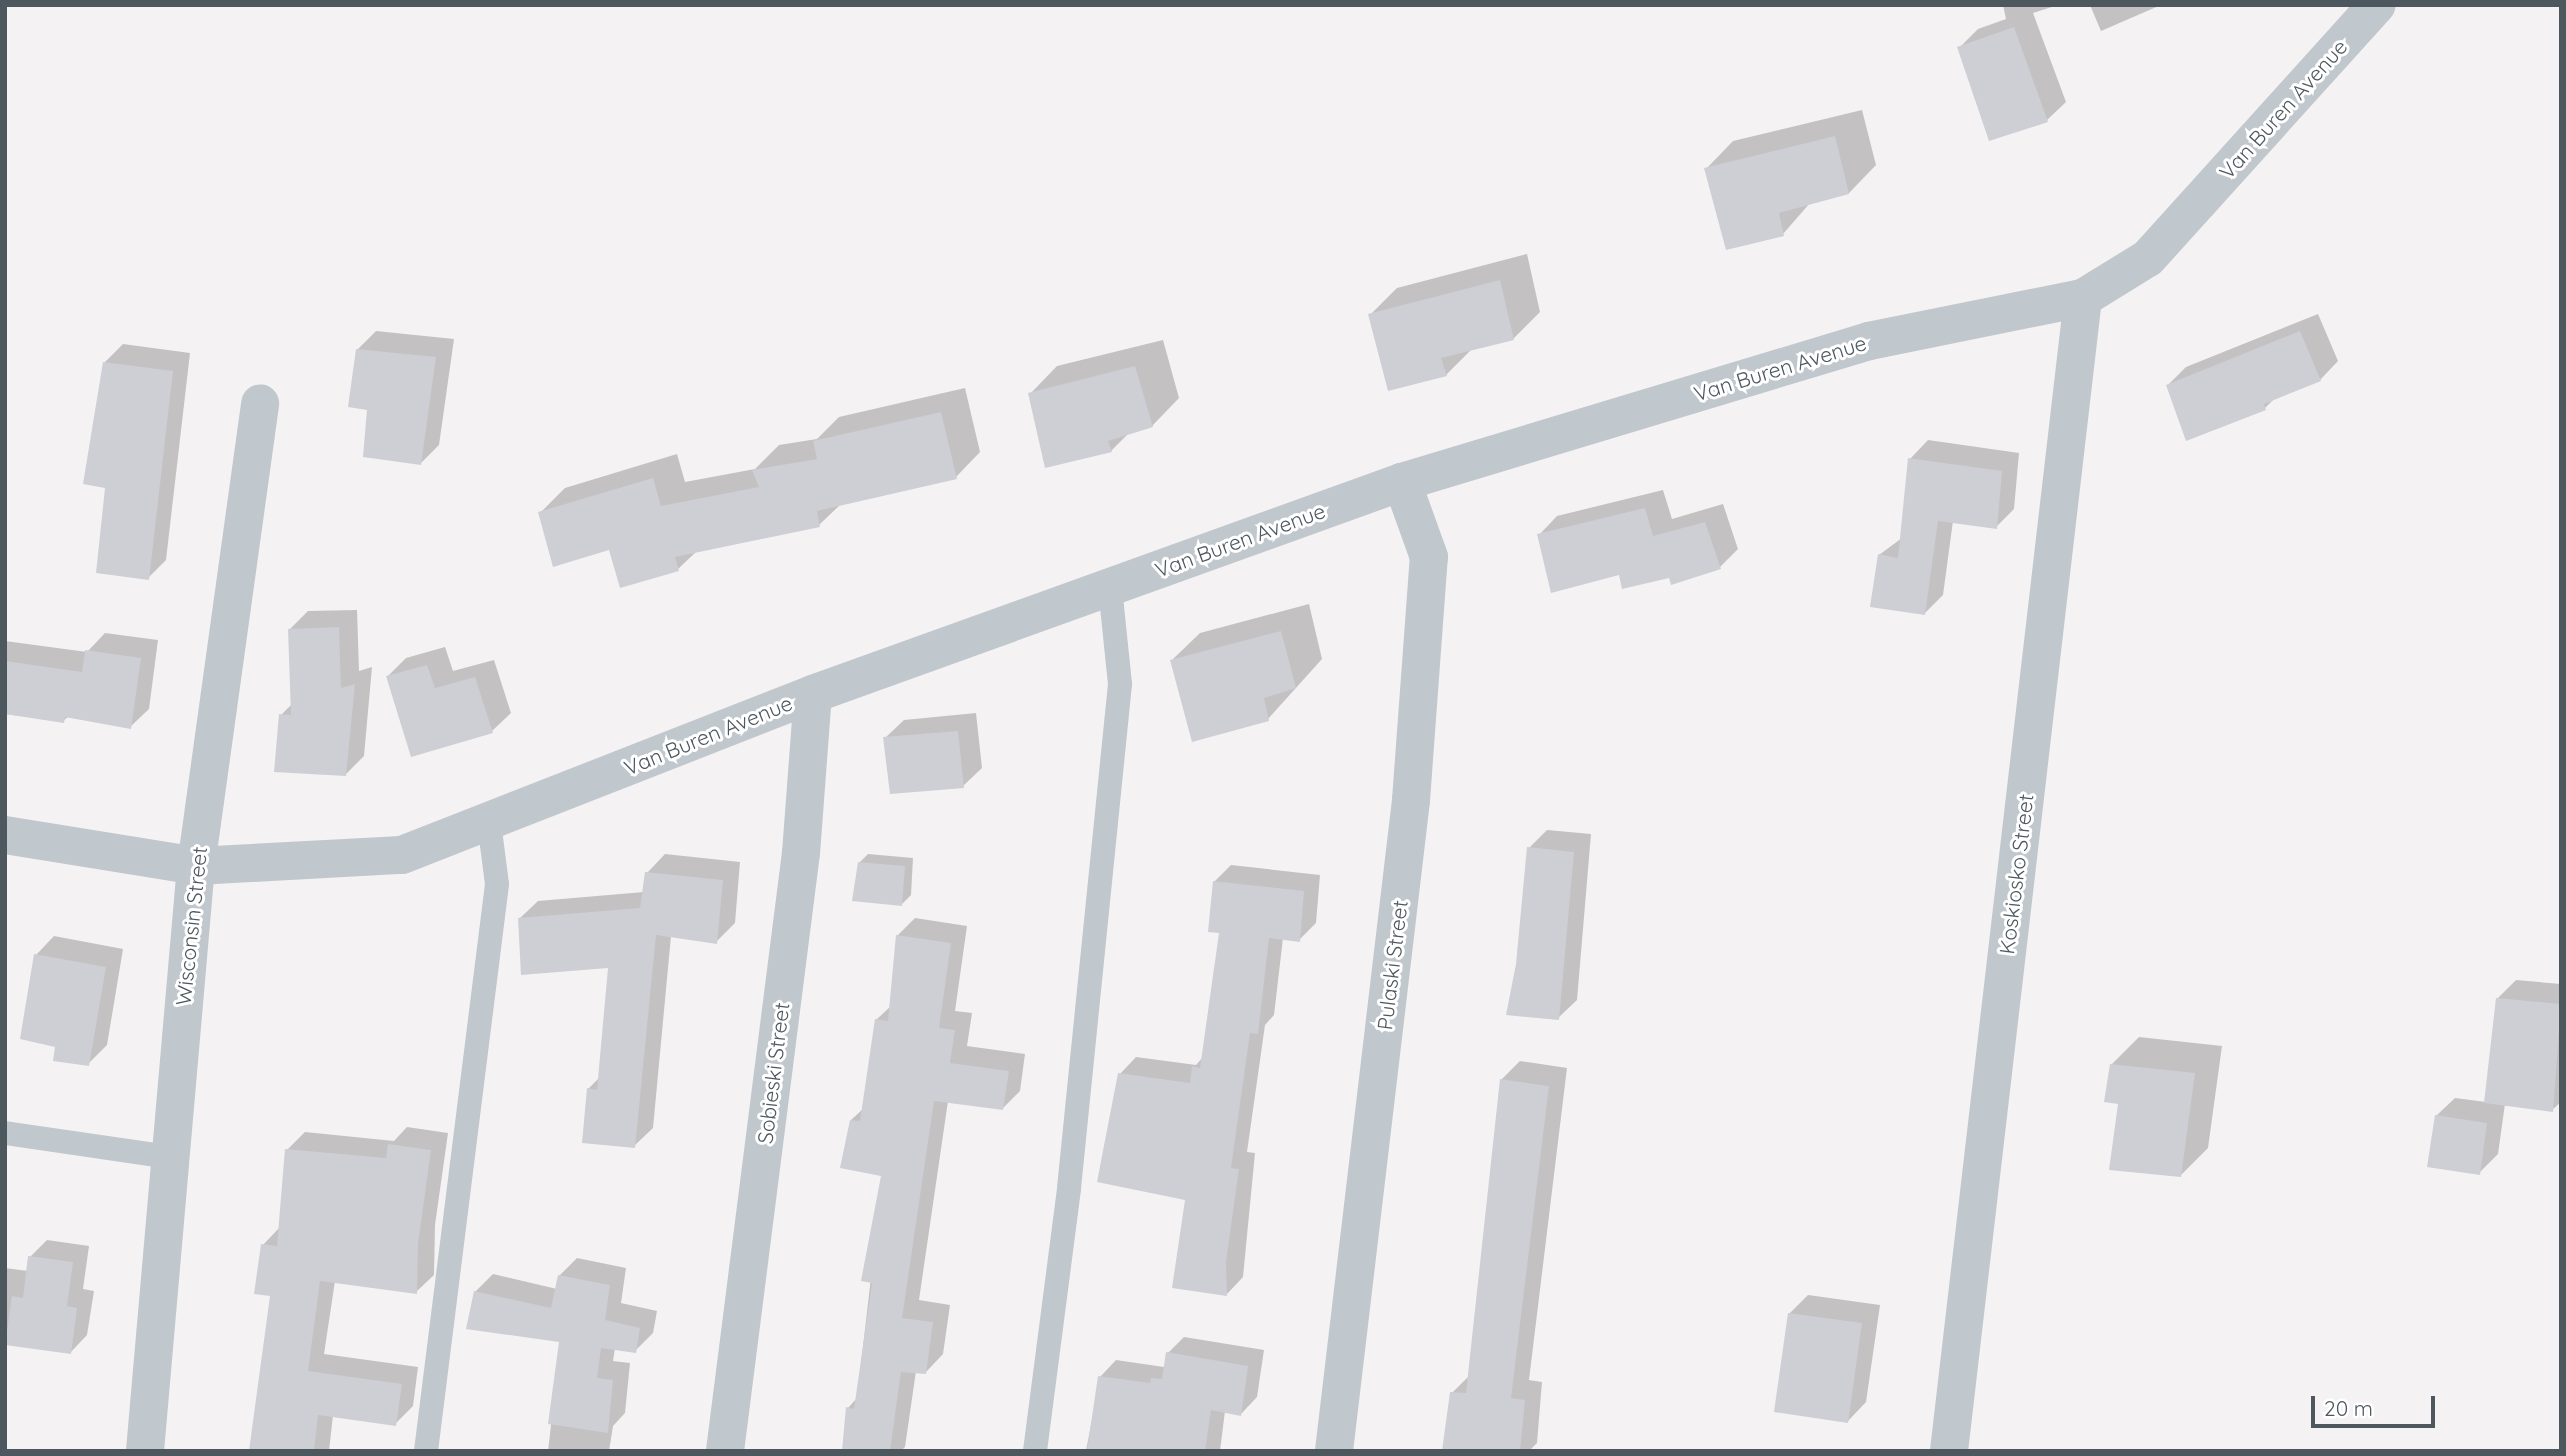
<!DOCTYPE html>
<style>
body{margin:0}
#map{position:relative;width:2566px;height:1456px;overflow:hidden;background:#f4f2f3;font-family:Quicksand,sans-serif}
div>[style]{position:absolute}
.shadow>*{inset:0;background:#0003}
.building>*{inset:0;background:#cdcfd4}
.lane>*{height:24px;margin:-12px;padding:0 12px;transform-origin:12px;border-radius:12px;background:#c0c7cd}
.street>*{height:38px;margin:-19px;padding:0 19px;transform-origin:19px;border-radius:19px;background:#c0c7cd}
span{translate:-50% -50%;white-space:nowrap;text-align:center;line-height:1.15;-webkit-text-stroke:6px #fff;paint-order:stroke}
.street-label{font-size:21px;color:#4c575e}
.frame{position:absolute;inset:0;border:7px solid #4c575e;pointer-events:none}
.scale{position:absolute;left:2311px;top:1396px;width:124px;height:32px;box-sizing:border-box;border:4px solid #4c575e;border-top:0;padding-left:9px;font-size:21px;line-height:24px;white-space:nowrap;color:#4c575e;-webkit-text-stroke:5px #fff;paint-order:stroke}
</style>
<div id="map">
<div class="shadow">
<i style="clip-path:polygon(2003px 5px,2058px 5px,2033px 13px,2066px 102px,2047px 120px,1959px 48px,1978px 29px,2006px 19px)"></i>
<i style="clip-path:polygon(2090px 5px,2161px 5px,2101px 31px)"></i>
<i style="clip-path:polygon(1862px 110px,1876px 165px,1849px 193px,1810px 203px,1783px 234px,1706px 169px,1733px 141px)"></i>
<i style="clip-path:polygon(1527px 254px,1540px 312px,1513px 339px,1472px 349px,1446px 375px,1370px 315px,1397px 288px)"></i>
<i style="clip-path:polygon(2318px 314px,2338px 361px,2320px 380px,2277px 396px,2265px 408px,2168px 385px,2186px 367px)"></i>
<i style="clip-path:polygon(376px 331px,454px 339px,439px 445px,421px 463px,369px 408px,357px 350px)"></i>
<i style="clip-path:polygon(1163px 340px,1179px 398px,1152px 426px,1130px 432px,1111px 451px,1030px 394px,1057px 366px)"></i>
<i style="clip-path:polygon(123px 344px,190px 353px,166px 560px,148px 578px,107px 486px,105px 362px)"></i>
<i style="clip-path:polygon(965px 388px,980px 452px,956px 477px,841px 504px,819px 525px,697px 551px,678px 569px,610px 548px,540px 513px,565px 488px,677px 454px,685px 482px,755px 469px,779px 445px,817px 439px,839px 417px)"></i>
<i style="clip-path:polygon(1928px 440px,2019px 453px,2014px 509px,1996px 527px,1953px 521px,1943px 595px,1925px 613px,1879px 555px,1902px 538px,1910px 459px)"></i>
<i style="clip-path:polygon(1663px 490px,1672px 519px,1723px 504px,1738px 549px,1720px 567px,1670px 576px,1620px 572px,1539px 535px,1557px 516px)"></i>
<i style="clip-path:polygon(1309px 604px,1322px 659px,1268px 719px,1172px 660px,1200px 633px)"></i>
<i style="clip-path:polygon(357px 610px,359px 671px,372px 667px,364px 756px,345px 775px,281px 715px,293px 703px,290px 629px,308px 611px)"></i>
<i style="clip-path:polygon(105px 633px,158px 640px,149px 709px,130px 727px,69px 716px,63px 721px,5px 714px,5px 641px,87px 652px)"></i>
<i style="clip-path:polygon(445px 647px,453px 671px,494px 660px,511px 713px,492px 731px,388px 676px,406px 658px)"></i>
<i style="clip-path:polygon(976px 713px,982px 768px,963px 786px,885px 738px,904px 720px)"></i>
<i style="clip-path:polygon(1547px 830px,1591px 834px,1577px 1000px,1558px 1018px,1529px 848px)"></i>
<i style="clip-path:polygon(665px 854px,740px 862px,735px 923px,716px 942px,671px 936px,653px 1128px,634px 1146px,588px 1089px,600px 1077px,610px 966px,519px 919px,538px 901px,644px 892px,647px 873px)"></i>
<i style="clip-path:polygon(868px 854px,913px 858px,911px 895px,902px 904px,859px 863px)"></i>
<i style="clip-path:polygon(1231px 865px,1320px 875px,1316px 923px,1299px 940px,1283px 938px,1274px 1015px,1265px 1025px,1247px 1152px,1255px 1153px,1243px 1277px,1227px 1294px,1187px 1198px,1120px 1074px,1136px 1057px,1196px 1065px,1203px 1057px,1221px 931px,1214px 882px)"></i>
<i style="clip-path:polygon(915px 918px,967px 926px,955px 1011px,972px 1013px,967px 1046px,1025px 1054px,1020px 1091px,1002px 1109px,948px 1101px,919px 1300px,950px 1305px,943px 1354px,926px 1372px,916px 1371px,905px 1447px,901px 1451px,844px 1451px,848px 1408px,857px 1398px,883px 1174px,851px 1120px,864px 1108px,876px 1020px,891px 1006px,897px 936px)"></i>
<i style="clip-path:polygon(54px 936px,123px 949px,107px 1045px,88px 1064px,57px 1046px,36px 955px)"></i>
<i style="clip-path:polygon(2516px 980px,2561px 984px,2561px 1102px,2552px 1110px,2505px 1104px,2498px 1154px,2479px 1173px,2436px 1116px,2455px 1098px,2486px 1102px,2498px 998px)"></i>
<i style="clip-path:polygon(2139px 1037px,2222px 1046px,2208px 1148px,2180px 1176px,2120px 1103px,2111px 1065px)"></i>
<i style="clip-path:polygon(1520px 1061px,1567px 1068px,1529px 1380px,1542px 1382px,1537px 1443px,1529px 1451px,1444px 1451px,1452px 1393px,1470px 1375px,1501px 1080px)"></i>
<i style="clip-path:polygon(407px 1127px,448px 1133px,435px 1225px,434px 1275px,416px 1292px,335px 1281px,324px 1354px,418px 1367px,413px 1406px,395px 1424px,333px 1415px,329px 1451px,250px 1451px,272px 1294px,263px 1245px,280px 1227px,287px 1150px,305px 1132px,394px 1141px)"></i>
<i style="clip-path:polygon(47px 1240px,89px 1246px,83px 1289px,94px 1291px,87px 1335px,70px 1353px,5px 1343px,5px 1268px,28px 1271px,30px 1257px)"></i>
<i style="clip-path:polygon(577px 1258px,626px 1268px,621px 1303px,657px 1311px,653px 1333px,635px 1351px,615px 1348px,613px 1361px,630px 1363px,625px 1413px,613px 1426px,609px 1451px,548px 1451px,561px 1341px,475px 1292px,493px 1274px,557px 1289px,559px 1276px)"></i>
<i style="clip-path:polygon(1808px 1295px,1880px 1305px,1866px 1402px,1848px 1421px,1789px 1314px)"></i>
<i style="clip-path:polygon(1184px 1337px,1264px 1350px,1257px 1397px,1241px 1414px,1225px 1411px,1220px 1451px,1086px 1451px,1100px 1377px,1116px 1360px,1164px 1367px,1168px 1353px)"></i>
</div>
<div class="building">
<i style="clip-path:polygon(2014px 27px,2048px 122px,1989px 141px,1957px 47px)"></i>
<i style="clip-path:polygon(1835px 136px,1849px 194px,1779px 213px,1784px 236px,1726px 250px,1704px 168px)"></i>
<i style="clip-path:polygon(1500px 280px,1514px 340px,1441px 358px,1447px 376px,1388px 391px,1368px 314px)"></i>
<i style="clip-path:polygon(2300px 331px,2321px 381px,2264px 404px,2266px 410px,2186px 441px,2166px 385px)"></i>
<i style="clip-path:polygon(356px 349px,436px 357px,421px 465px,363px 457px,367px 410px,348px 407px)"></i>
<i style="clip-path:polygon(103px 362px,173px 371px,149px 580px,96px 573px,105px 488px,83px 484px)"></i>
<i style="clip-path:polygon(1135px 366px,1153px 427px,1108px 441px,1112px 452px,1045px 468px,1028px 393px)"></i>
<i style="clip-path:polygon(941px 412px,957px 479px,817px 511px,820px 527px,675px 557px,679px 571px,620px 588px,609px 550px,553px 567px,538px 512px,653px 478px,661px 506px,759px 487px,752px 470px,817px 459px,813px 441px)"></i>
<i style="clip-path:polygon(1908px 458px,2002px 471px,1997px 529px,1938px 521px,1925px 615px,1870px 607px,1878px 554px,1898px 558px)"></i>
<i style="clip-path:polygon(1645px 508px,1653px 536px,1705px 522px,1721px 569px,1671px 585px,1669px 578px,1622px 589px,1619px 575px,1551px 593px,1537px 534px)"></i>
<i style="clip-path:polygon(339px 627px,341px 688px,355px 684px,346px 776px,274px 772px,279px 714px,291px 715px,288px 629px)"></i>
<i style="clip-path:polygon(1281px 631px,1296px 688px,1264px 698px,1269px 721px,1192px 742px,1170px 660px)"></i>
<i style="clip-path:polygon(85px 650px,141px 658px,131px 729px,65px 717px,64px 723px,5px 714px,5px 661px,82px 672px)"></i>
<i style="clip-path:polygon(427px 665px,435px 688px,475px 677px,493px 733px,411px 757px,386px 676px)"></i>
<i style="clip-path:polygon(958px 731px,964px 788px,890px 794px,883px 737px)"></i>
<i style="clip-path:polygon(1527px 847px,1574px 852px,1559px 1020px,1506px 1015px,1516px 964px)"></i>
<i style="clip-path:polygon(858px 862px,905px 866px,902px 906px,852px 901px)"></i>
<i style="clip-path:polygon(645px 872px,723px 880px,717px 944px,656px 935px,635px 1148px,582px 1143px,587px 1088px,597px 1090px,608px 968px,521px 975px,518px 918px,640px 908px)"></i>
<i style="clip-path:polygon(1213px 881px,1304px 891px,1300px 942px,1269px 938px,1258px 1034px,1250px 1033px,1231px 1168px,1239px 1169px,1226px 1262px,1227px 1296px,1172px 1288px,1185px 1200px,1097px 1182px,1118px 1073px,1190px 1083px,1192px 1066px,1200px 1068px,1219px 933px,1208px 932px)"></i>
<i style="clip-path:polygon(896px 935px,951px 943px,939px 1028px,955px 1030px,950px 1063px,1009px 1071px,1003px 1110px,934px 1101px,902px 1318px,933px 1322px,926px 1374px,901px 1372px,890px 1451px,842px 1451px,846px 1407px,854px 1409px,872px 1283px,861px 1281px,881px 1176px,840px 1168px,850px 1120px,860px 1121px,875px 1019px,888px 1021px)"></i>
<i style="clip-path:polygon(34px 954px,106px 967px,89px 1066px,53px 1061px,55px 1047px,20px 1039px)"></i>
<i style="clip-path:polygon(2496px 998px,2561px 1004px,2553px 1112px,2484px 1103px)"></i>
<i style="clip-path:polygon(2110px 1064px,2195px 1073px,2181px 1177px,2109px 1170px,2118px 1104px,2104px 1102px)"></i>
<i style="clip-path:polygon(1500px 1079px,1549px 1086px,1511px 1398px,1525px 1400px,1520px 1451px,1442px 1451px,1450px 1392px,1466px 1393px)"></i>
<i style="clip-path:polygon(2435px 1115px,2487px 1123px,2480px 1175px,2427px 1167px)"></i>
<i style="clip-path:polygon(388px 1144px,431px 1150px,418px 1244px,417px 1294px,320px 1281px,308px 1371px,402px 1384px,396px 1426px,318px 1415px,314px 1451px,249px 1451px,270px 1296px,254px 1294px,261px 1244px,277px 1246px,285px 1149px,386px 1158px)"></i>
<i style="clip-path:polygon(28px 1256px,73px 1262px,67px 1306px,77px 1308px,71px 1354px,5px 1345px,12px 1296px,23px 1298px)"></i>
<i style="clip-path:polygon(558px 1275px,610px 1285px,605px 1320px,640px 1328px,636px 1353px,601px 1348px,597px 1378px,613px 1380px,608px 1433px,548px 1424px,559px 1342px,466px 1329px,474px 1291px,551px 1308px)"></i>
<i style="clip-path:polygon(1788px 1313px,1862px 1323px,1848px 1423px,1774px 1412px)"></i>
<i style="clip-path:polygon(1166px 1352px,1248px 1366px,1241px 1416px,1211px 1410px,1205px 1451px,1087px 1451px,1098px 1376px,1150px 1383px,1151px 1378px,1162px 1379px)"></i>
</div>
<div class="lane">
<i style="left:5px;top:1133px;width:167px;rotate:8.3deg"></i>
<i style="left:426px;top:1451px;width:571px;rotate:-82.86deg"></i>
<i style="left:497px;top:884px;width:63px;rotate:-97.4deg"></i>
<i style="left:1035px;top:1451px;width:265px;rotate:-82.6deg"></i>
<i style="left:1069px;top:1188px;width:507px;rotate:-84.22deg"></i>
<i style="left:1120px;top:684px;width:97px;rotate:-95.9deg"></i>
</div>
<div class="street">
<i style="left:5px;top:835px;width:193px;rotate:9.2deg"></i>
<i style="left:196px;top:866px;width:206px;rotate:-3.1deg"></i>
<i style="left:402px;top:855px;width:441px;rotate:-21.4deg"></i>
<i style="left:813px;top:694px;width:626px;rotate:-19.8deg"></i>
<i style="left:1402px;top:482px;width:488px;rotate:-16.8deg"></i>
<i style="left:1869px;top:341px;width:218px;rotate:-11.4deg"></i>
<i style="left:2083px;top:298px;width:76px;rotate:-31.6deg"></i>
<i style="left:2148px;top:258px;width:341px;rotate:-47.9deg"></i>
<i style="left:145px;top:1451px;width:587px;rotate:-85.02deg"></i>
<i style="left:196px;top:866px;width:467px;rotate:-82.1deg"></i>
<i style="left:725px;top:1451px;width:603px;rotate:-82.76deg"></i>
<i style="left:801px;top:853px;width:159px;rotate:-85.7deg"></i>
<i style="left:1334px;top:1451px;width:656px;rotate:-83.25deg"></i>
<i style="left:1411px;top:800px;width:244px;rotate:-85.8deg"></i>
<i style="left:1429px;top:557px;width:80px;rotate:-109.8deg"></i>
<i style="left:1949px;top:1451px;width:1161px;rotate:-83.37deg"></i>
</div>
<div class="street-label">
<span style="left:2283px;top:109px;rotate:-48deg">Van Buren Avenue</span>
<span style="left:1780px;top:368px;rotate:-17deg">Van Buren Avenue</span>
<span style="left:1240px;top:540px;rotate:-20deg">Van Buren Avenue</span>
<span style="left:708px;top:735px;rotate:-22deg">Van Buren Avenue</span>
<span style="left:2016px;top:874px;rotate:-83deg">Koskiosko Street</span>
<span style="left:191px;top:926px;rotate:-84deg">Wisconsin Street</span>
<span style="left:1392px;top:965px;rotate:-83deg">Pulaski Street</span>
<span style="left:773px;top:1073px;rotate:-83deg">Sobieski Street</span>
</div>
<div class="frame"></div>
<div class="scale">20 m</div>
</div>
